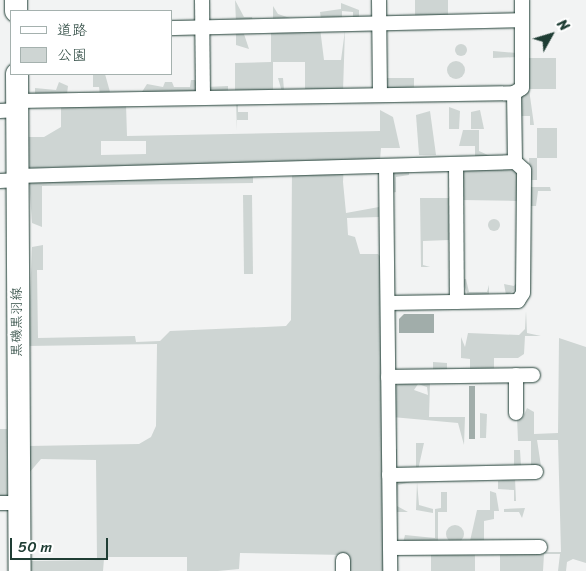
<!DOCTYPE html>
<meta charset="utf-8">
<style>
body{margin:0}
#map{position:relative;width:586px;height:571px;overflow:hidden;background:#f2f3f3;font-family:Sriracha,"Klee One",sans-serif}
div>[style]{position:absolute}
.green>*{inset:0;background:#ced5d3}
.round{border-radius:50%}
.water>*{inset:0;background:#a1adaa}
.roads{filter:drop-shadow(0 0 1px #1f3d34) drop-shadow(0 0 1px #1f3d34)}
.street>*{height:14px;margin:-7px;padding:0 7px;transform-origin:7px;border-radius:7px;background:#fff}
.primary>*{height:22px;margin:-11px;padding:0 11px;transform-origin:11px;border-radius:11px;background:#fff}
span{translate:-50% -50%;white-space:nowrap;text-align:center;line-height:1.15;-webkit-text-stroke:4.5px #fff;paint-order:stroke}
.street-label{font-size:14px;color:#1f3d34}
.legend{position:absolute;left:10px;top:10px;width:162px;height:65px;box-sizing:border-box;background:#fff;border:1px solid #a5b1ae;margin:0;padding:6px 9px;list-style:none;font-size:15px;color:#1f3d34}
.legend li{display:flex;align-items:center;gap:10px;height:25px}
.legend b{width:25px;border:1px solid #a5b1ae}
.north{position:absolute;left:526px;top:10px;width:50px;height:50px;-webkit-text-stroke:4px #fff;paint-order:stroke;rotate:51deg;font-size:14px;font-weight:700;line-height:20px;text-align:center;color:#1f3d34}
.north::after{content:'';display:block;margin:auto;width:18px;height:22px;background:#1f3d34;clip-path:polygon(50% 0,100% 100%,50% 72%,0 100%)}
.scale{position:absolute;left:10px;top:538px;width:98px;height:22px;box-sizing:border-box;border:2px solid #1f3d34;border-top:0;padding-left:6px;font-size:15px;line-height:18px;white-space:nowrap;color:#1f3d34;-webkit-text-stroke:4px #fff;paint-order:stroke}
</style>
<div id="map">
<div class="green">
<i style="clip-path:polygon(235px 0,244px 17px,252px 17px,253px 22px,236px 22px)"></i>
<i style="clip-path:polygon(415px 0,448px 0,448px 17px,415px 18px)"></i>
<i style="clip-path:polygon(341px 3px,359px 10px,359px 18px,353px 18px,353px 12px,342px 11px,342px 19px,321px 19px,320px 12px,341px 9px)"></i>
<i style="clip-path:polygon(273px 6px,278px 14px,296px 20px,273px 21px)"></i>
<i style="clip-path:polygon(320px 28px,324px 60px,341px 60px,345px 30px,343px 91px,282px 92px,278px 78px,283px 78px,284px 90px,305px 89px,305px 62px,273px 62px,273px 92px,208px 93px,205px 87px,228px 86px,228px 91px,235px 91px,235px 63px,271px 62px,271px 30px)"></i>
<i style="clip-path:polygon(236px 31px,244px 34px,249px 49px,236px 45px)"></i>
<i class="round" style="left:455px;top:44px;width:12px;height:12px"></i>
<i style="clip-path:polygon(493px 51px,517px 53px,517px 57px,493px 58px)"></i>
<i style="clip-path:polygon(526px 58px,556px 58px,556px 89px,529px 89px,534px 125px,530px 125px,530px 116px,519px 116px)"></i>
<i class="round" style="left:447px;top:61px;width:18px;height:18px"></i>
<i style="clip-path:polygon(93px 74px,105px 74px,110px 92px,128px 94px,100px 95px,99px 87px,93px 87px)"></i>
<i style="clip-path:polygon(384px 78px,414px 78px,414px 90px,387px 90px)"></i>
<i style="clip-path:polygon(191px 80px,197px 80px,194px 95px,140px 95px,147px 84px,163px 87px,165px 82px,172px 82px,174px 87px,190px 87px)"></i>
<i style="clip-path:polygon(59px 82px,68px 86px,67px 94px,35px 96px,35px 88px,56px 90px)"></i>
<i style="clip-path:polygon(236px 102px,248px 102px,238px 105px,238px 112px,248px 112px,248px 120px,237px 120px,237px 131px)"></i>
<i style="clip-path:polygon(evenodd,61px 104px,126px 104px,127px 136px,380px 131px,380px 110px,393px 117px,400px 148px,381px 148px,380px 160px,344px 163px,343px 182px,346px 213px,379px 207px,379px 217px,347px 218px,348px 235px,355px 237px,360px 254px,378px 254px,385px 262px,386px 571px,347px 571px,345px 555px,240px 553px,239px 569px,218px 571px,187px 571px,187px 557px,109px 557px,104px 559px,103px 571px,31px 571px,31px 561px,97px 560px,96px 460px,41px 459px,29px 473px,29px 446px,139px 444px,151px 437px,156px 426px,157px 344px,28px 346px,32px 247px,43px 245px,43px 270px,37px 270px,38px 338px,135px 336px,136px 342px,160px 341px,170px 331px,286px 326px,291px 320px,292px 166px,288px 162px,29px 168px,28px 137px,44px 137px,61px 127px,61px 104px,101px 141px,146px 141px,146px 154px,101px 155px,101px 141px)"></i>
<i style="clip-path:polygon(449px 107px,460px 111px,459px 129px,449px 129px)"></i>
<i style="clip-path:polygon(480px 110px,484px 129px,471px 129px,471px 112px)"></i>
<i style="clip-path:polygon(430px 111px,436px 155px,419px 155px,416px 115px)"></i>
<i style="clip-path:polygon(537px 128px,557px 128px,557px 158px,537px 158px,537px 180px,530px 180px,529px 158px,537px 158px)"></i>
<i style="clip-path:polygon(463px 130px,479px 130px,479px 151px,490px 156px,475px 157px,475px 146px,459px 146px)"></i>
<i style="clip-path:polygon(468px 168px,511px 168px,518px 174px,518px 201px,462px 200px,462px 174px)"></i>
<i style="clip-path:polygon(397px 170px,409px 170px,409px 175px,396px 177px,396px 192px,391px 193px,392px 175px)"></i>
<i style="clip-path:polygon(253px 174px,253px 183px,42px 186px,42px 227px,32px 223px,29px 179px)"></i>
<i style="clip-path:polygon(530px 187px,550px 187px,551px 191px,538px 191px,536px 206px,530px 206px)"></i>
<i style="clip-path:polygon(243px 195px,252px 195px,253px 274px,244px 274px)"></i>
<i style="clip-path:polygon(420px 198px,449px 198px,449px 240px,423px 241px,423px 265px,430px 267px,421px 267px)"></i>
<i class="round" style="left:488px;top:219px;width:12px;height:12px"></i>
<i style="clip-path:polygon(462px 279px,466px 279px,469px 292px,487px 292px,489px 285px,489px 295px,468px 296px)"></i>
<i style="clip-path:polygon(518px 281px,519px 288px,506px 295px,504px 284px,514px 286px)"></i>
<i style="clip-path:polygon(526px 311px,527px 333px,541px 336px,525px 336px,524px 354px,518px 358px,494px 358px,494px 370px,470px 371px,470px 359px,461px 358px,461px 337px,465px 347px,468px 333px,519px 335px,525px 329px)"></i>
<i style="clip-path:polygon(559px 338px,586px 347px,586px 563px,573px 559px,567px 562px,566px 571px,558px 571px,560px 554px,544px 554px,543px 571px,500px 571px,500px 552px,561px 552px,558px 440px,537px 440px,541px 466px,531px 467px,531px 441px,518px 441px,517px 417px,523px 417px,527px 408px,534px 412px,534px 434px,558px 433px)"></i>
<i style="clip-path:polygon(433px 362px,447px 363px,447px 370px,433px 371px)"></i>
<i style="clip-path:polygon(evenodd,401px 383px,430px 383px,429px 417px,465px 417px,464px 445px,458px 423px,392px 417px,392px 388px,401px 383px,418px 384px,427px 387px,428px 395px,414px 390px,418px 384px)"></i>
<i style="clip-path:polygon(480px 413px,487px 414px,486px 438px,480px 438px)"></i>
<i style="clip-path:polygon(0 429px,7px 429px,7px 496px,0 496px)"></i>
<i style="clip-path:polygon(416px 443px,424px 443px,418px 470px,396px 471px,392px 448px,397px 449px,397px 467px,416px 468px)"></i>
<i style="clip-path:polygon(514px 450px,520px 450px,521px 466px,514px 466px)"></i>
<i style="clip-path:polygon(515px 478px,516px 501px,514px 501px,514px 490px,498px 489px,498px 481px)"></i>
<i style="clip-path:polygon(396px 482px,411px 482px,398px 485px,397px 506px,408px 512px,394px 512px)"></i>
<i style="clip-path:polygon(417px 482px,419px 505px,433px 509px,433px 513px,416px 510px)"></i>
<i style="clip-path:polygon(490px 491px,496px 493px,499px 511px,494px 511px,494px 519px,484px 521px,484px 541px,470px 541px,477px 510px,490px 510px)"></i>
<i style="clip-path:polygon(441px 492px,447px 492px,447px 512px,438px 512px,438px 543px,403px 543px,405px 535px,435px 538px,435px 509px,441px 508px)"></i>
<i style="clip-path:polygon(525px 508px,522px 518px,519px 512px,504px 512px,504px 509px)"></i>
<i class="round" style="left:446px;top:525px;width:18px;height:18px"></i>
<i style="clip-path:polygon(431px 552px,475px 552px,475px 571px,431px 571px)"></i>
</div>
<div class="water">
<i style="clip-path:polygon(404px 314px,434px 314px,434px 333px,399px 333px,399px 319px)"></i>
<i style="clip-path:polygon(469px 386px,475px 386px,475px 439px,469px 439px)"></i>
</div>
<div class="roads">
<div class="street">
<i style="left:202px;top:0;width:98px;rotate:89.4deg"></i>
<i style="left:379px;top:0;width:95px;rotate:89.4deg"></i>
<i style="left:171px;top:28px;width:351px;rotate:-1.3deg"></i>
<i style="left:17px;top:101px;width:497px;rotate:-0.9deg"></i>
<i style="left:0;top:111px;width:17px;rotate:-3deg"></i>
<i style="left:456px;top:165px;width:137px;rotate:89.6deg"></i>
<i style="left:386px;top:166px;width:405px;rotate:89.4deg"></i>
<i style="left:17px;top:176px;width:498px;rotate:-1.6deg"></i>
<i style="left:0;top:181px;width:18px;rotate:-3deg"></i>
<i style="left:388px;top:303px;width:130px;rotate:-0.9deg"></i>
<i style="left:518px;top:301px;width:9px;rotate:-58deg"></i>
<i style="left:523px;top:293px;width:123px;rotate:-89.5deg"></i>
<i style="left:524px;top:170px;width:12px;rotate:-138deg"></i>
<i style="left:515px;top:162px;width:69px;rotate:-90.8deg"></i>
<i style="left:514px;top:93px;width:9px;rotate:-32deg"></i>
<i style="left:522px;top:88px;width:88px;rotate:-90deg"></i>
<i style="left:516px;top:375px;width:38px;rotate:90deg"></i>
<i style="left:388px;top:377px;width:145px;rotate:-0.8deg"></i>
<i style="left:389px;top:475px;width:147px;rotate:-1.2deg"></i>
<i style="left:0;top:503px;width:19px"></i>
<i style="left:390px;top:548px;width:150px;rotate:-0.4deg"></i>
<i style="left:343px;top:560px;width:11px;rotate:90deg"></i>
</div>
<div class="primary">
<i style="left:16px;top:0;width:11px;rotate:90deg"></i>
<i style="left:17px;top:74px;width:497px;rotate:89.7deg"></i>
</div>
</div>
<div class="street-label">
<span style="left:17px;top:322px;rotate:-90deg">黒磯黒羽線</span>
</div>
<ul class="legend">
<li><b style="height:6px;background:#fff"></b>道路</li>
<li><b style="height:14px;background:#ced5d3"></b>公園</li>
</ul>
<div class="north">N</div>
<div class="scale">50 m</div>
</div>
